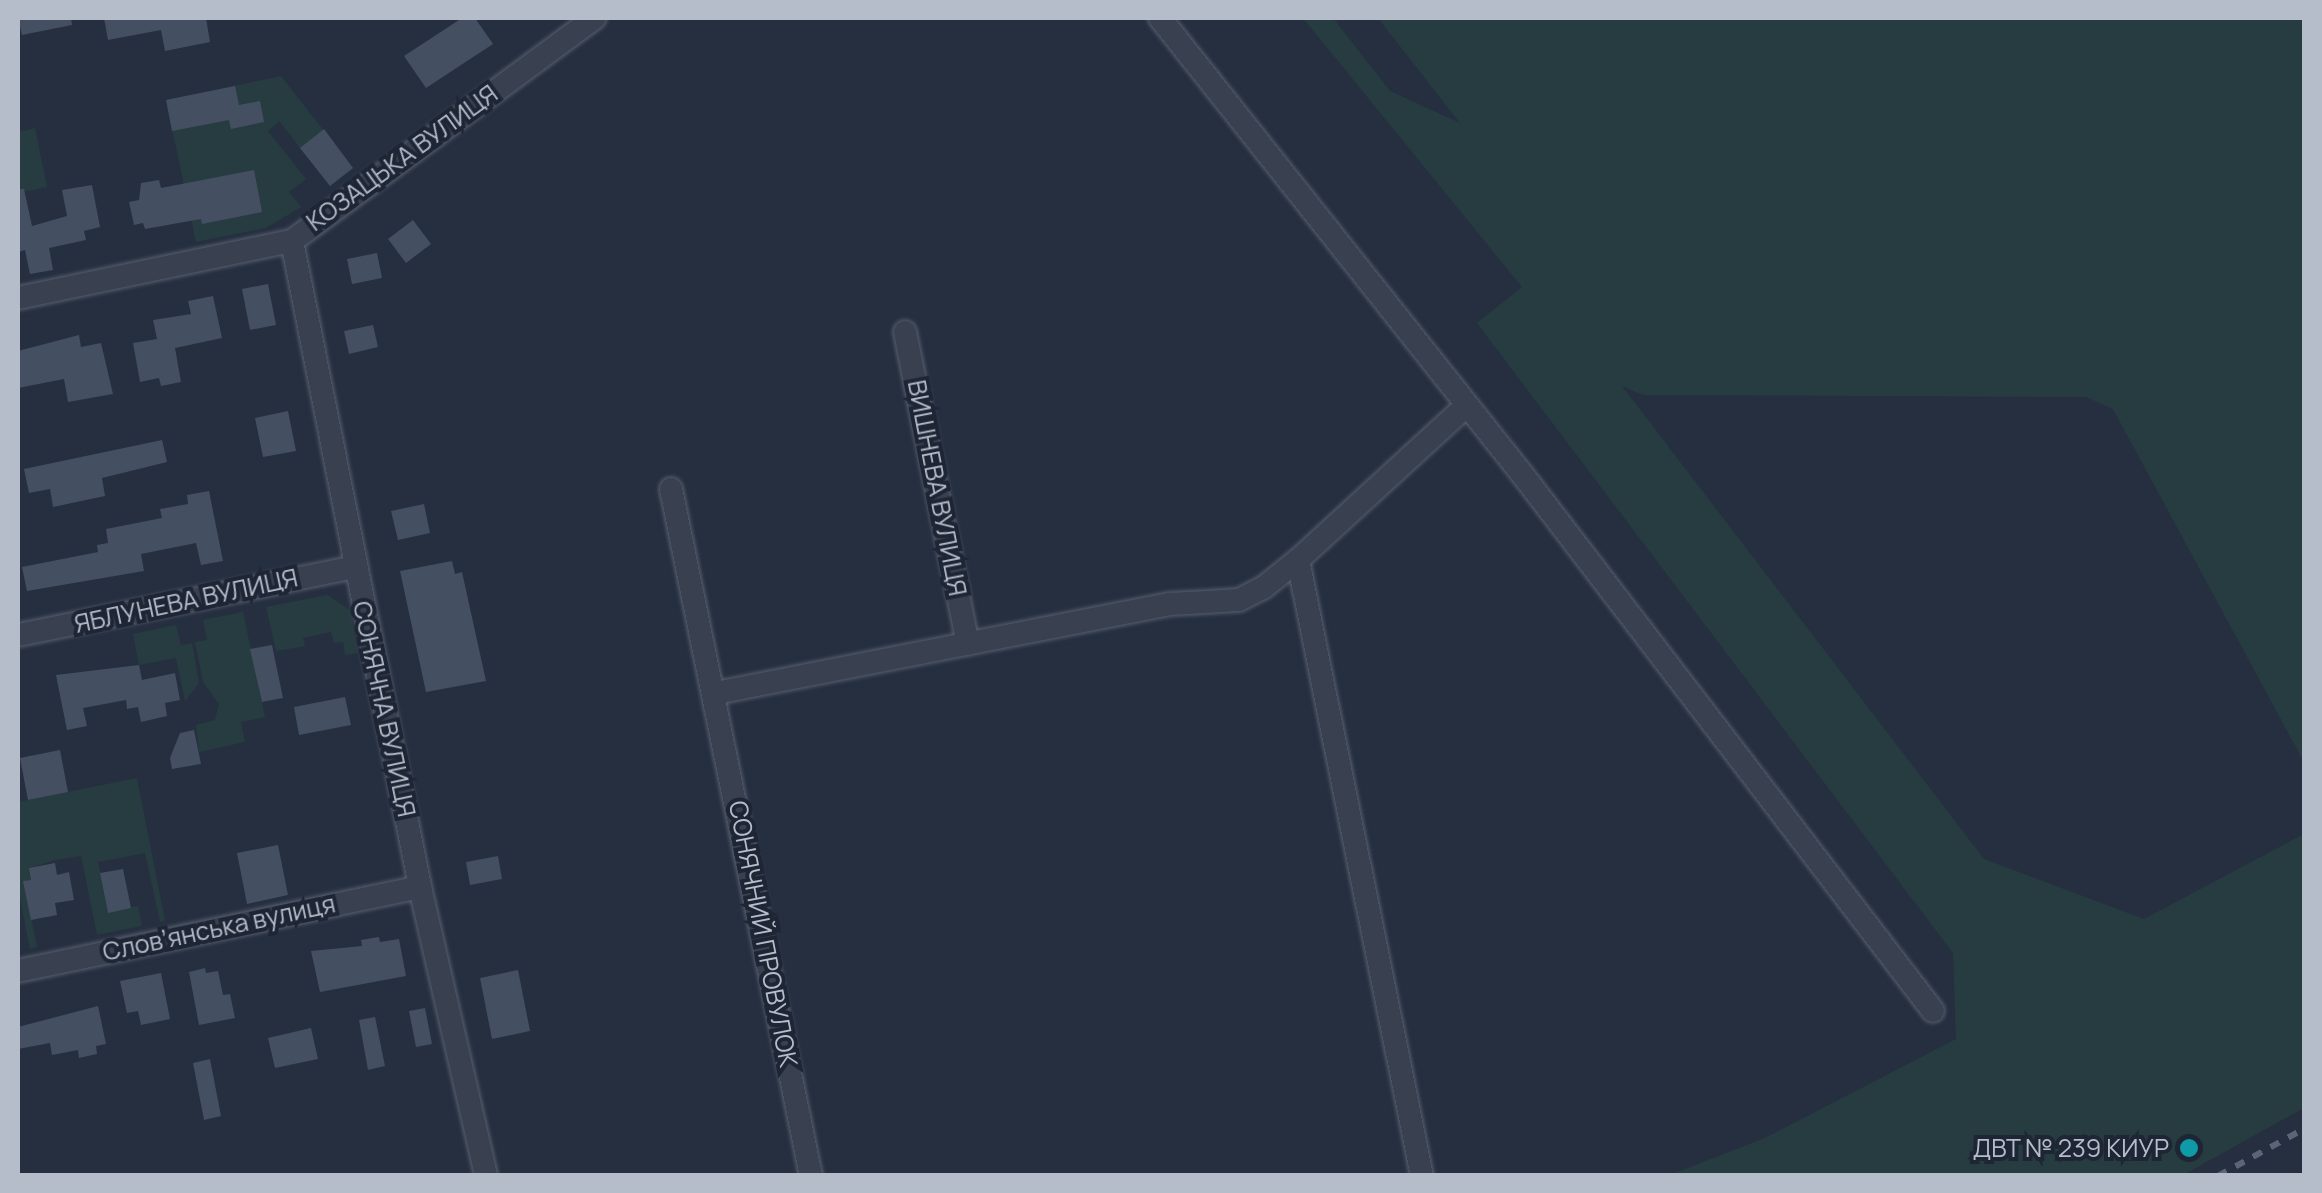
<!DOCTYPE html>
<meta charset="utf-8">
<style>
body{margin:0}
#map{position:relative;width:2322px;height:1193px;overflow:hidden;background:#252f40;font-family:Manrope,sans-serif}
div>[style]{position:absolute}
.green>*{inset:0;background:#273c41}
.building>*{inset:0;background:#444f62}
.roads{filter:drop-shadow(0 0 2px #575f6d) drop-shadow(0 0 2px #575f6d)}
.minor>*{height:22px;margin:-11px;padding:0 11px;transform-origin:11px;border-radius:11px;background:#394150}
.rail>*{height:6px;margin-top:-3px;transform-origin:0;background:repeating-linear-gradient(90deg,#5b6577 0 10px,transparent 0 20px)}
.dots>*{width:28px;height:28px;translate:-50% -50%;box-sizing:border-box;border:5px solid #1e2635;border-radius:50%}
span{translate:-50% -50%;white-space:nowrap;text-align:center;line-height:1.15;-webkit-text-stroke:8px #1e2635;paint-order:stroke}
.street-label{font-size:25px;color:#b5bcca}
.poi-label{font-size:25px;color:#b5bcca}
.right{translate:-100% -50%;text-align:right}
.frame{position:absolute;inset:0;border:20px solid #b5bcca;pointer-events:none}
</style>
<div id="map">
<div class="green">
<i style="clip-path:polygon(1303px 18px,1333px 18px,1390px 91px,1460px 123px,1378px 18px,2304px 18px,2304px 762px,2113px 409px,2086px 397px,1643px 395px,1622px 386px,1984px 859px,2144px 919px,2304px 834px,2304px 1108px,2183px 1175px,1670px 1175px,1765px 1138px,1956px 1039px,1953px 953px,1477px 323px,1522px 287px)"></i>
<i style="clip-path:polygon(281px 76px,353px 168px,330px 186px,279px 121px,268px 131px,306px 179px,289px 192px,301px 207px,266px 228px,196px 242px,166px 100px)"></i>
<i style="clip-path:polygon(35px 128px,47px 187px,18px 193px,18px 132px)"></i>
<i style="clip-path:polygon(327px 595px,350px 610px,358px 653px,345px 655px,343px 642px,334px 643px,331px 632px,303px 638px,305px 646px,276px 651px,266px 607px)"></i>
<i style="clip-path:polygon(243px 612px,265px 717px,241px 722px,245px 742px,199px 752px,196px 725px,215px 720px,219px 704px,203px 682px,195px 642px,207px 640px,203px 620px)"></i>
<i style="clip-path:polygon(176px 625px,181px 645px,192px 643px,199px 683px,185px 701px,176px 658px,139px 665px,133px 634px)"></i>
<i style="clip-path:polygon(137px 778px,165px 921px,160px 922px,145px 853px,98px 862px,108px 912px,138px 906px,142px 926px,97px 935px,81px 856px,55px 860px,29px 868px,31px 880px,24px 882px,37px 947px,30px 949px,18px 888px,18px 802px)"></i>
</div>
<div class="building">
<i style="clip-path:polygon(18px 18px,71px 18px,72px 25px,22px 35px)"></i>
<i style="clip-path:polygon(104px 18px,206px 18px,210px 42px,165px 51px,161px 30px,108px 40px)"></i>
<i style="clip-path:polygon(462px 18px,475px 18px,493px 44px,426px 88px,404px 56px)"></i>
<i style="clip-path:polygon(235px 86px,239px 105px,260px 101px,264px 122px,231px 129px,229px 120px,172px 131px,166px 100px)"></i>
<i style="clip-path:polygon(324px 129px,353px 168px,330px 186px,300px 148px)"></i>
<i style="clip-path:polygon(254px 170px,262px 212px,202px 224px,201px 219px,145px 229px,143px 223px,134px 225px,129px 202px,139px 200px,141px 183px,159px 180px,161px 188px)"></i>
<i style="clip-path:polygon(92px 185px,100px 227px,84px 231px,86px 240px,49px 248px,53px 270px,30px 274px,25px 250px,18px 252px,18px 189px,24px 189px,32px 226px,67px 216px,62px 190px)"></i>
<i style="clip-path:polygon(413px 220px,431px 244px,406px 263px,388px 239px)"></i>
<i style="clip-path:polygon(377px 253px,382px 278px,352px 284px,347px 259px)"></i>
<i style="clip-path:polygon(268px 284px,276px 325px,250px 330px,242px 289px)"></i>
<i style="clip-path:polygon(213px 296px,222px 338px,175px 348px,181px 382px,161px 386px,159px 378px,140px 382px,133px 343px,157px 339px,153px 320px,191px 314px,188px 301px)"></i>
<i style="clip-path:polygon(373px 325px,378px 347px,349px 354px,344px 331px)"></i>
<i style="clip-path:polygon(79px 335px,81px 347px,101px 343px,113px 394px,68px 402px,64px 379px,18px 388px,18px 351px)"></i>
<i style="clip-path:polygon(288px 411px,296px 451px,263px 457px,255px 418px)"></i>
<i style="clip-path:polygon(162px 440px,167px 462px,102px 478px,105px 496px,53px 507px,50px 489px,29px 493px,24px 469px)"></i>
<i style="clip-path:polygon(209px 491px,223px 561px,201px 565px,196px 543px,141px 554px,144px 571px,27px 591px,22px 567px,98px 552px,97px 545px,108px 543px,106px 529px,162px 518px,160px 509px,188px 504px,187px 495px)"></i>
<i style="clip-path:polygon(424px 504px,430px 533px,398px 540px,391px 511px)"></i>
<i style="clip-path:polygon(452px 561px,455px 574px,462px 572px,486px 681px,426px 692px,400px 571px)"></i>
<i style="clip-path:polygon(272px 645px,283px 698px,262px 702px,250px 649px)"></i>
<i style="clip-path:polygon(139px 665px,142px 680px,175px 673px,180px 700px,165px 703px,167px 716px,141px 722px,138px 707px,127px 709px,126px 700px,83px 708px,87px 726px,67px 730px,56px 675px)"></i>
<i style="clip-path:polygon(345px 697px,351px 725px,299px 735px,294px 707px)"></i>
<i style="clip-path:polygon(194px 730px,201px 764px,172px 769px,170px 758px,180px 733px)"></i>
<i style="clip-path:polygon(60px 750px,68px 792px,28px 800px,20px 758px)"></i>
<i style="clip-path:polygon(278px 845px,288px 895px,247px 904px,237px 853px)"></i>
<i style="clip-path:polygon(498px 856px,502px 879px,470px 885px,466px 862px)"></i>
<i style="clip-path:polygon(55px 863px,57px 875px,69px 872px,74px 900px,55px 903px,57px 915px,31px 920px,23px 881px,31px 880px,29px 868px)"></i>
<i style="clip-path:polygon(123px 869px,131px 908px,108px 913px,100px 873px)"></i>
<i style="clip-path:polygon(379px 937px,380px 942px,399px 939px,406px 976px,320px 992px,311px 951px,362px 946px,361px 940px)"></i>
<i style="clip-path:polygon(205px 968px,206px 973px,218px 971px,223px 995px,230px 994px,235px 1018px,199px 1025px,189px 972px)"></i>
<i style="clip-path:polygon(518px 970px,530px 1031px,492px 1039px,480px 978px)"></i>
<i style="clip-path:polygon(161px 973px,170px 1019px,141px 1025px,138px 1011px,127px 1013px,120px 981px)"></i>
<i style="clip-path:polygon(98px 1006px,106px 1044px,96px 1046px,97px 1054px,79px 1058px,78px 1050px,52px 1055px,50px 1043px,18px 1049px,18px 1027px)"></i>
<i style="clip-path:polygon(425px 1008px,432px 1044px,416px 1047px,409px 1011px)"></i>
<i style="clip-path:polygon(375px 1017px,385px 1066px,368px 1070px,359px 1020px)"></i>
<i style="clip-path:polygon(311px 1028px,318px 1059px,275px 1068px,268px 1038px)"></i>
<i style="clip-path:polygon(210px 1059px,221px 1116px,204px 1120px,193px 1063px)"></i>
</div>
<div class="roads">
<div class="minor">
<i style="left:1160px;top:18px;width:582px;rotate:51.56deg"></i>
<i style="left:1522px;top:474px;width:676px;rotate:52.57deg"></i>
<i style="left:292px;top:241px;width:659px;rotate:78.79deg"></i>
<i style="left:420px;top:887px;width:296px;rotate:77.1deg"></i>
<i style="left:18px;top:298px;width:280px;rotate:-11.8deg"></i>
<i style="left:292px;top:241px;width:376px;rotate:-36.4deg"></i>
<i style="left:905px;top:332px;width:318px;rotate:78.6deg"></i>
<i style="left:671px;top:489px;width:701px;rotate:78.48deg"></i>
<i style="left:1298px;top:560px;width:628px;rotate:78.62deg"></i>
<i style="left:18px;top:635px;width:343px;rotate:-11.4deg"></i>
<i style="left:716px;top:693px;width:463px;rotate:-11.1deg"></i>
<i style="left:1170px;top:604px;width:69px;rotate:-3.3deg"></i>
<i style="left:1239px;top:600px;width:27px;rotate:-27deg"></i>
<i style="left:1263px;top:588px;width:45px;rotate:-38.7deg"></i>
<i style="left:1298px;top:560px;width:228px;rotate:-42.5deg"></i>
<i style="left:18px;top:971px;width:411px;rotate:-11.8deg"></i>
</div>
</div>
<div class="rail">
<i style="left:2218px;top:1176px;width:98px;rotate:-28.7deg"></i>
</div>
<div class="dots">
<i style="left:2189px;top:1148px;background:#0f9aa8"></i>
</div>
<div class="street-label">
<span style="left:402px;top:158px;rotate:-36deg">КОЗАЦЬКА ВУЛИЦЯ</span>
<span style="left:937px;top:488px;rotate:79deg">ВИШНЕВА ВУЛИЦЯ</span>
<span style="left:186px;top:601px;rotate:-12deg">ЯБЛУНЕВА ВУЛИЦЯ</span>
<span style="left:384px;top:709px;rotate:78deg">СОНЯЧНА ВУЛИЦЯ</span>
<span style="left:219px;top:928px;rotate:-12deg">Словʼянська вулиця</span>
<span style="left:763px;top:934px;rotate:79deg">СОНЯЧНИЙ ПРОВУЛОК</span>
</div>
<div class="poi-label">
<span class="right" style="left:2169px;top:1148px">ДВТ № 239 КИУР</span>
</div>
<div class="frame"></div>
</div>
